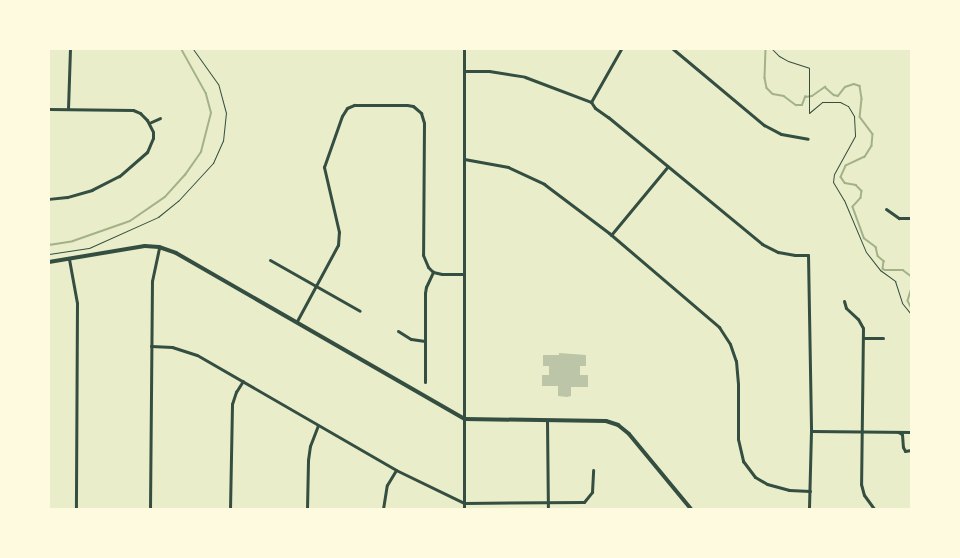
<!DOCTYPE html>
<style>
body{margin:0}
#map{position:relative;width:960px;height:558px;overflow:hidden;background:#e9edc9;font-family:"DM Sans",sans-serif}
div>[style]{position:absolute}
.stream>*{height:1.5px;margin:-0.75px;padding:0 0.75px;transform-origin:0.75px;border-radius:0.75px;background:#a3b18a}
.building>*{inset:0;background:#bcc5a7}
.path>*{height:1px;margin:-0.5px;padding:0 0.5px;transform-origin:0.5px;border-radius:0.5px;background:#344e41}
.minor>*{height:3px;margin:-1.5px;padding:0 1.5px;transform-origin:1.5px;border-radius:1.5px;background:#344e41}
.tertiary>*{height:4px;margin:-2px;padding:0 2px;transform-origin:2px;border-radius:2px;background:#344e41}
span{translate:-50% -50%;white-space:nowrap;text-align:center;line-height:1.15;-webkit-text-stroke:3px #fefae0;paint-order:stroke}
.frame{position:absolute;inset:0;border:50px solid #fefae0;pointer-events:none}
</style>
<div id="map">
<div class="stream">
<i style="left:766px;top:49px;width:29px;rotate:92deg"></i>
<i style="left:765px;top:78px;width:10px;rotate:79deg"></i>
<i style="left:767px;top:88px;width:8px;rotate:45deg"></i>
<i style="left:773px;top:94px;width:11px;rotate:10deg"></i>
<i style="left:784px;top:96px;width:15px;rotate:37deg"></i>
<i style="left:796px;top:105px;width:6px"></i>
<i style="left:802px;top:105px;width:9px;rotate:-69deg"></i>
<i style="left:805px;top:97px;width:7px;rotate:-8deg"></i>
<i style="left:812px;top:96px;width:16px;rotate:-35deg"></i>
<i style="left:825px;top:87px;width:12px;rotate:42deg"></i>
<i style="left:834px;top:95px;width:4px;rotate:14deg"></i>
<i style="left:838px;top:96px;width:11px;rotate:-52deg"></i>
<i style="left:845px;top:87px;width:9px;rotate:-18deg"></i>
<i style="left:854px;top:84px;width:6px;rotate:18deg"></i>
<i style="left:860px;top:86px;width:13px;rotate:81deg"></i>
<i style="left:862px;top:99px;width:18px;rotate:96deg"></i>
<i style="left:860px;top:117px;width:21px;rotate:53deg"></i>
<i style="left:873px;top:134px;width:12px;rotate:95deg"></i>
<i style="left:872px;top:146px;width:13px;rotate:122deg"></i>
<i style="left:865px;top:157px;width:21px;rotate:155deg"></i>
<i style="left:846px;top:166px;width:12px;rotate:114deg"></i>
<i style="left:841px;top:177px;width:7px;rotate:56deg"></i>
<i style="left:845px;top:183px;width:11px;rotate:10deg"></i>
<i style="left:856px;top:185px;width:8px;rotate:45deg"></i>
<i style="left:862px;top:191px;width:7px;rotate:98deg"></i>
<i style="left:861px;top:198px;width:12px;rotate:132deg"></i>
<i style="left:853px;top:207px;width:33px;rotate:70deg"></i>
<i style="left:864px;top:238px;width:15px;rotate:37deg"></i>
<i style="left:876px;top:247px;width:9px;rotate:77deg"></i>
<i style="left:878px;top:256px;width:8px;rotate:40deg"></i>
<i style="left:884px;top:261px;width:8px;rotate:97deg"></i>
<i style="left:883px;top:269px;width:2px;rotate:27deg"></i>
<i style="left:885px;top:270px;width:18px"></i>
<i style="left:903px;top:270px;width:10px;rotate:37deg"></i>
<i style="left:49px;top:245px;width:24px;rotate:-9deg"></i>
<i style="left:73px;top:241px;width:60px;rotate:-19.3deg"></i>
<i style="left:130px;top:221px;width:42px;rotate:-34.4deg"></i>
<i style="left:165px;top:197px;width:30px;rotate:-48deg"></i>
<i style="left:185px;top:175px;width:28px;rotate:-55deg"></i>
<i style="left:201px;top:152px;width:40px;rotate:-75.6deg"></i>
<i style="left:211px;top:113px;width:20px;rotate:-105deg"></i>
<i style="left:206px;top:94px;width:51px;rotate:-119.1deg"></i>
<i style="left:911px;top:291px;width:10px;rotate:107deg"></i>
<i style="left:908px;top:301px;width:7px;rotate:63deg"></i>
</div>
<div class="building">
<i style="clip-path:polygon(559px 353px,586px 355px,586px 366px,580px 366px,580px 375px,588px 375px,588px 387px,571px 387px,571px 396px,567px 397px,558px 396px,558px 386px,542px 386px,542px 375px,549px 375px,549px 366px,543px 366px,543px 355px,559px 355px)"></i>
</div>
<div class="path">
<i style="left:772px;top:49px;width:10px;rotate:45deg"></i>
<i style="left:779px;top:56px;width:10px;rotate:29deg"></i>
<i style="left:788px;top:61px;width:22px;rotate:18deg"></i>
<i style="left:809px;top:68px;width:44px;rotate:90deg"></i>
<i style="left:809px;top:113px;width:17px;rotate:-40deg"></i>
<i style="left:822px;top:102px;width:18px"></i>
<i style="left:840px;top:102px;width:9px;rotate:27deg"></i>
<i style="left:848px;top:106px;width:12px;rotate:59deg"></i>
<i style="left:854px;top:116px;width:20px;rotate:87deg"></i>
<i style="left:855px;top:136px;width:43px;rotate:118.9deg"></i>
<i style="left:834px;top:174px;width:8px;rotate:97deg"></i>
<i style="left:833px;top:182px;width:21px;rotate:59deg"></i>
<i style="left:844px;top:200px;width:56px;rotate:67.1deg"></i>
<i style="left:866px;top:252px;width:23px;rotate:52deg"></i>
<i style="left:880px;top:270px;width:19px;rotate:36deg"></i>
<i style="left:895px;top:281px;width:23px;rotate:72deg"></i>
<i style="left:902px;top:303px;width:14px;rotate:51deg"></i>
<i style="left:49px;top:254px;width:40px;rotate:-8.5deg"></i>
<i style="left:89px;top:248px;width:76px;rotate:-24.2deg"></i>
<i style="left:158px;top:217px;width:26px;rotate:-39deg"></i>
<i style="left:178px;top:201px;width:52px;rotate:-47.4deg"></i>
<i style="left:213px;top:163px;width:24px;rotate:-66deg"></i>
<i style="left:223px;top:141px;width:28px;rotate:-84deg"></i>
<i style="left:226px;top:113px;width:30px;rotate:-105deg"></i>
<i style="left:218px;top:84px;width:43px;rotate:-125.5deg"></i>
</div>
<div class="minor">
<i style="left:673px;top:49px;width:119px;rotate:39.9deg"></i>
<i style="left:764px;top:125px;width:19px;rotate:28deg"></i>
<i style="left:781px;top:134px;width:27px;rotate:10deg"></i>
<i style="left:464px;top:71px;width:25px"></i>
<i style="left:489px;top:71px;width:36px;rotate:9deg"></i>
<i style="left:525px;top:77px;width:71px;rotate:20.7deg"></i>
<i style="left:591px;top:102px;width:7px;rotate:56deg"></i>
<i style="left:595px;top:108px;width:16px;rotate:35deg"></i>
<i style="left:608px;top:117px;width:200px;rotate:39.5deg"></i>
<i style="left:762px;top:244px;width:18px;rotate:27deg"></i>
<i style="left:778px;top:252px;width:17px;rotate:10deg"></i>
<i style="left:795px;top:255px;width:13px"></i>
<i style="left:808px;top:255px;width:176px;rotate:89deg"></i>
<i style="left:811px;top:431px;width:78px;rotate:91.5deg"></i>
<i style="left:591px;top:102px;width:61px;rotate:-60.5deg"></i>
<i style="left:49px;top:109px;width:84px;rotate:0.7deg"></i>
<i style="left:133px;top:110px;width:8px;rotate:23deg"></i>
<i style="left:140px;top:113px;width:10px;rotate:45deg"></i>
<i style="left:147px;top:120px;width:13px;rotate:63deg"></i>
<i style="left:153px;top:132px;width:6px;rotate:90deg"></i>
<i style="left:153px;top:138px;width:15px;rotate:113deg"></i>
<i style="left:147px;top:152px;width:37px;rotate:139deg"></i>
<i style="left:119px;top:176px;width:30px;rotate:153deg"></i>
<i style="left:92px;top:190px;width:26px;rotate:164deg"></i>
<i style="left:67px;top:197px;width:18px;rotate:174deg"></i>
<i style="left:68px;top:109px;width:60px;rotate:-88.1deg"></i>
<i style="left:149px;top:123px;width:12px;rotate:-24deg"></i>
<i style="left:464px;top:159px;width:45px;rotate:10.3deg"></i>
<i style="left:508px;top:167px;width:40px;rotate:25deg"></i>
<i style="left:544px;top:184px;width:81px;rotate:37deg"></i>
<i style="left:609px;top:233px;width:145px;rotate:40.5deg"></i>
<i style="left:719px;top:327px;width:20px;rotate:57deg"></i>
<i style="left:730px;top:344px;width:18px;rotate:71deg"></i>
<i style="left:736px;top:361px;width:23px;rotate:85deg"></i>
<i style="left:738px;top:384px;width:55px;rotate:90deg"></i>
<i style="left:738px;top:439px;width:23px;rotate:77deg"></i>
<i style="left:743px;top:461px;width:20px;rotate:53deg"></i>
<i style="left:755px;top:477px;width:14px;rotate:30deg"></i>
<i style="left:767px;top:484px;width:23px;rotate:15deg"></i>
<i style="left:789px;top:490px;width:21px;rotate:3deg"></i>
<i style="left:886px;top:209px;width:16px;rotate:35deg"></i>
<i style="left:899px;top:218px;width:12px"></i>
<i style="left:611px;top:235px;width:89px;rotate:-50.4deg"></i>
<i style="left:69px;top:259px;width:45px;rotate:79.7deg"></i>
<i style="left:77px;top:303px;width:206px;rotate:90.3deg"></i>
<i style="left:270px;top:260px;width:103px;rotate:29.5deg"></i>
<i style="left:844px;top:301px;width:7px;rotate:74deg"></i>
<i style="left:846px;top:308px;width:16px;rotate:43deg"></i>
<i style="left:858px;top:319px;width:10px;rotate:61deg"></i>
<i style="left:863px;top:328px;width:156px;rotate:90.7deg"></i>
<i style="left:861px;top:484px;width:11px;rotate:75deg"></i>
<i style="left:864px;top:495px;width:17px;rotate:54deg"></i>
<i style="left:297px;top:321px;width:86px;rotate:-61.7deg"></i>
<i style="left:338px;top:245px;width:13px;rotate:-86deg"></i>
<i style="left:339px;top:232px;width:67px;rotate:-103deg"></i>
<i style="left:324px;top:167px;width:54px;rotate:-70.6deg"></i>
<i style="left:342px;top:116px;width:9px;rotate:-58deg"></i>
<i style="left:347px;top:108px;width:8px;rotate:-23deg"></i>
<i style="left:354px;top:105px;width:53px"></i>
<i style="left:407px;top:105px;width:6px;rotate:9deg"></i>
<i style="left:413px;top:106px;width:11px;rotate:41deg"></i>
<i style="left:421px;top:113px;width:10px;rotate:73deg"></i>
<i style="left:424px;top:123px;width:132px;rotate:90.4deg"></i>
<i style="left:423px;top:255px;width:13px;rotate:67deg"></i>
<i style="left:428px;top:267px;width:7px;rotate:45deg"></i>
<i style="left:433px;top:272px;width:9px;rotate:13deg"></i>
<i style="left:442px;top:274px;width:22px"></i>
<i style="left:398px;top:331px;width:15px;rotate:32deg"></i>
<i style="left:411px;top:339px;width:14px;rotate:8deg"></i>
<i style="left:863px;top:338px;width:20px"></i>
<i style="left:151px;top:346px;width:21px;rotate:3deg"></i>
<i style="left:172px;top:347px;width:26px;rotate:18deg"></i>
<i style="left:197px;top:355px;width:230px;rotate:30deg"></i>
<i style="left:396px;top:470px;width:76px;rotate:25.9deg"></i>
<i style="left:464px;top:503px;width:120px;rotate:-0.5deg"></i>
<i style="left:584px;top:502px;width:13px;rotate:-51deg"></i>
<i style="left:592px;top:492px;width:22px;rotate:-87deg"></i>
<i style="left:425px;top:382px;width:89px;rotate:-90deg"></i>
<i style="left:425px;top:293px;width:6px;rotate:-81deg"></i>
<i style="left:426px;top:287px;width:17px;rotate:-65deg"></i>
<i style="left:547px;top:420px;width:89px;rotate:89.4deg"></i>
<i style="left:811px;top:431px;width:100px;rotate:0.6deg"></i>
<i style="left:898px;top:432px;width:4px;rotate:27deg"></i>
<i style="left:902px;top:434px;width:13px;rotate:86deg"></i>
<i style="left:903px;top:447px;width:4px;rotate:63deg"></i>
<i style="left:905px;top:451px;width:6px;rotate:-9deg"></i>
<i style="left:150px;top:509px;width:228px;rotate:-89.5deg"></i>
<i style="left:152px;top:281px;width:35px;rotate:-78deg"></i>
<i style="left:230px;top:509px;width:105px;rotate:-88.9deg"></i>
<i style="left:232px;top:404px;width:13px;rotate:-72deg"></i>
<i style="left:236px;top:392px;width:13px;rotate:-58deg"></i>
<i style="left:307px;top:509px;width:49px;rotate:-88.8deg"></i>
<i style="left:308px;top:460px;width:14px;rotate:-82deg"></i>
<i style="left:310px;top:446px;width:22px;rotate:-69deg"></i>
<i style="left:383px;top:509px;width:24px;rotate:-81deg"></i>
<i style="left:387px;top:485px;width:17px;rotate:-59deg"></i>
<i style="left:464px;top:509px;width:460px;rotate:-90deg"></i>
</div>
<div class="tertiary">
<i style="left:49px;top:262px;width:97px;rotate:-9.5deg"></i>
<i style="left:145px;top:246px;width:14px;rotate:4deg"></i>
<i style="left:159px;top:247px;width:18px;rotate:19deg"></i>
<i style="left:176px;top:253px;width:333px;rotate:29.9deg"></i>
<i style="left:465px;top:419px;width:141px;rotate:0.8deg"></i>
<i style="left:606px;top:421px;width:13px;rotate:18deg"></i>
<i style="left:618px;top:425px;width:14px;rotate:39deg"></i>
<i style="left:629px;top:434px;width:97px;rotate:50.4deg"></i>
</div>
<div class="frame"></div>
</div>
